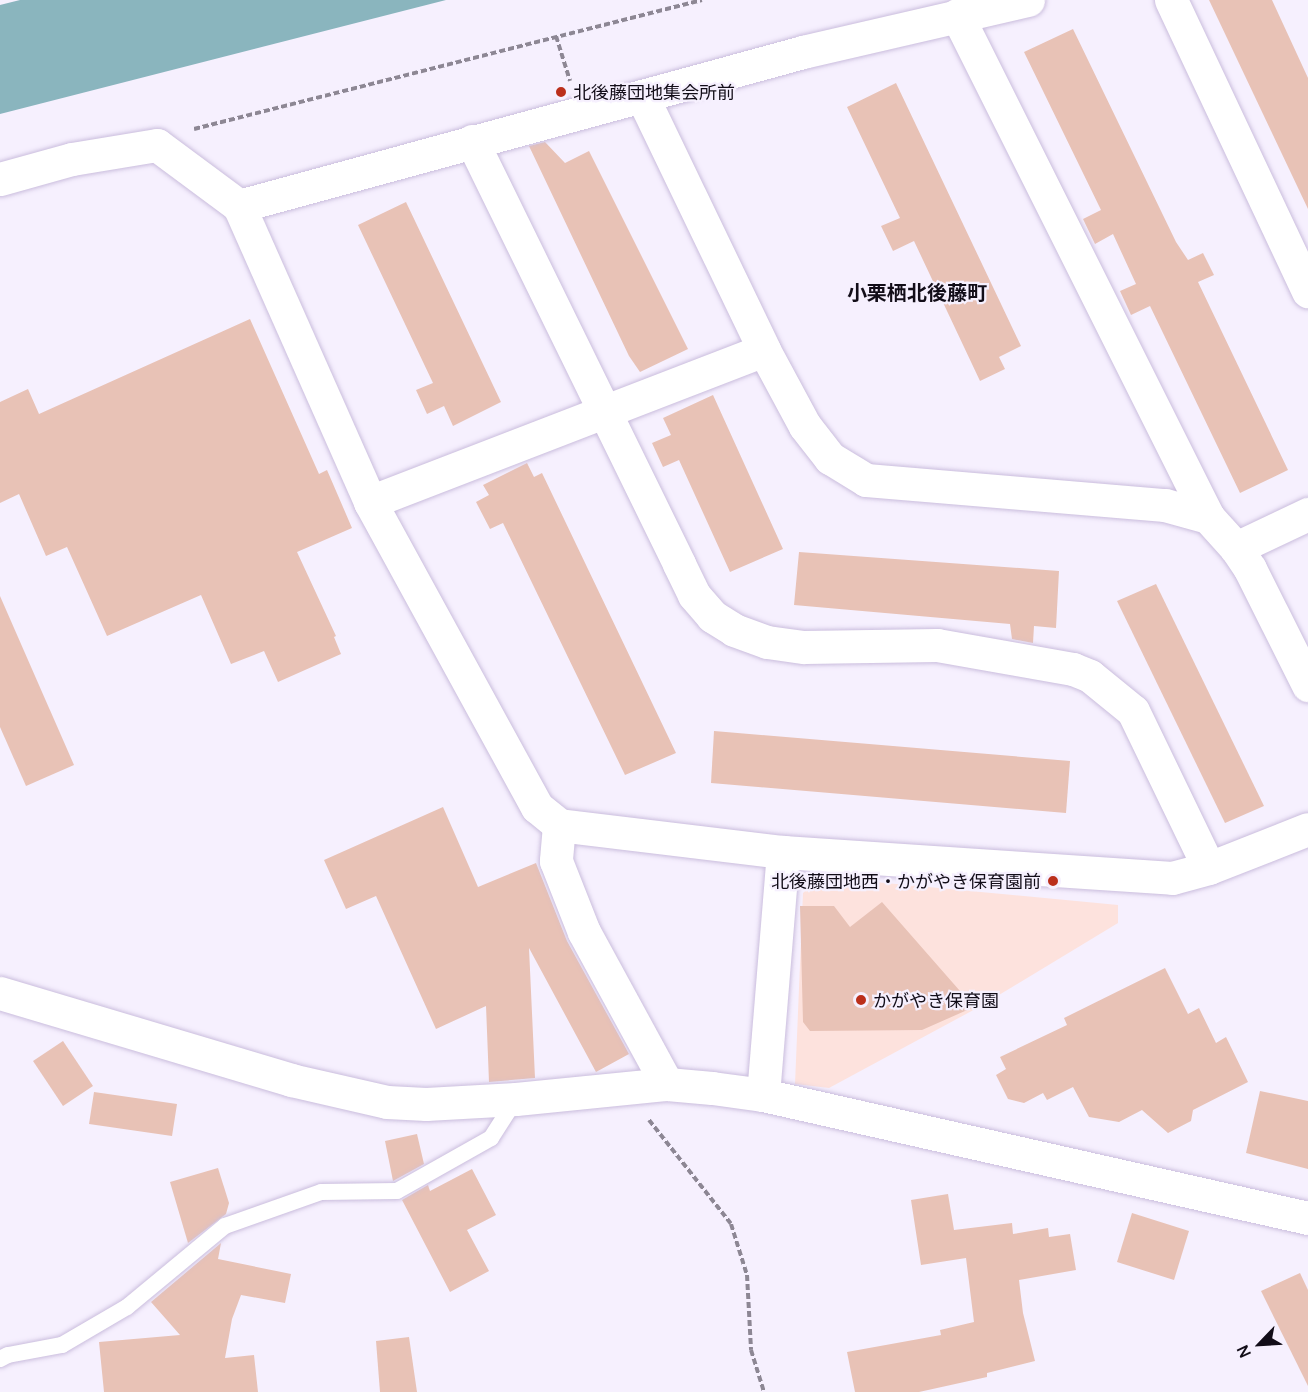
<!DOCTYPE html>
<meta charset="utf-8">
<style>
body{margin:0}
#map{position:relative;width:1308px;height:1392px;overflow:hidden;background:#f6f0fe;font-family:Manrope,"Noto Sans JP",sans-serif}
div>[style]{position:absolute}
.education>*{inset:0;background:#fde2dd}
.water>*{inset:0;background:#8ab5be}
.building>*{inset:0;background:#e8c2b6}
.path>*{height:4px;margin-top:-2px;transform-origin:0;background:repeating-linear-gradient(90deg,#8d8794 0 6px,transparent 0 9px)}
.roads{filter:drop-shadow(0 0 2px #cabddd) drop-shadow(0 0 2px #cabddd)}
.service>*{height:16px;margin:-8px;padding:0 8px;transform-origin:8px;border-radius:8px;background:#fff}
.minor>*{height:33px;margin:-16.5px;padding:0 16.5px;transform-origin:16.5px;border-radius:16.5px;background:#fff}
.tertiary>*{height:33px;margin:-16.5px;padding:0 16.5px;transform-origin:16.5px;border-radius:16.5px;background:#fff}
.dots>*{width:16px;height:16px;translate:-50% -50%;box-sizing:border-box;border:3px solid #f6f0fe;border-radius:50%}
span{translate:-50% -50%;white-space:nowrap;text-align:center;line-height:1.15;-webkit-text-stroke:4.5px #f6f0fe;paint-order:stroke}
.poi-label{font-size:18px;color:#120d18}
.left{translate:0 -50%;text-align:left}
.right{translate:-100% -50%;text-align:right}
.neighbourhood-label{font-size:20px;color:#120d18;font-weight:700}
.north{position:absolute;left:1230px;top:1314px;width:60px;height:60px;-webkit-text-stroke:4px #f6f0fe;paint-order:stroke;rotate:245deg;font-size:16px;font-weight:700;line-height:24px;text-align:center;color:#120d18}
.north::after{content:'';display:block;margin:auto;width:21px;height:27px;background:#120d18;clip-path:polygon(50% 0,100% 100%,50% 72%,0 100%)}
</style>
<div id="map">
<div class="education">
<i style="clip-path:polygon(822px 877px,1118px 905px,1118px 923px,979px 1007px,829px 1088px,795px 1084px,803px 893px)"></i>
</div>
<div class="water">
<i style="clip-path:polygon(20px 0,446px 0,0 114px,0 5px)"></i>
</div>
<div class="building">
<i style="clip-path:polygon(1209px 0,1272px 0,1308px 78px,1308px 209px)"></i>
<i style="clip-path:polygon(1073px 29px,1176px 242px,1188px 260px,1203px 253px,1214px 275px,1198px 282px,1288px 470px,1240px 493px,1150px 306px,1131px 315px,1120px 291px,1136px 284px,1113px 234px,1095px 244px,1083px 219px,1101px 210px,1024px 52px)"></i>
<i style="clip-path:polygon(896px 83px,1021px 346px,999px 357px,1005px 369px,980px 381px,914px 241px,893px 251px,881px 226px,900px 218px,847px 107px)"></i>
<i style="clip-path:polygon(545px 142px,565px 163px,589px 151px,688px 349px,640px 372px,629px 356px,529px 146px)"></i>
<i style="clip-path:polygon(406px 202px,501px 402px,453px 426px,444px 406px,427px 414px,416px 390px,433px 383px,358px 225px)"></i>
<i style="clip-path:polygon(250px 319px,319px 474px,327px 470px,352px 528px,297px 552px,336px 636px,334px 637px,341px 654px,278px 682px,264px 651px,231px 664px,201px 595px,107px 636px,67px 547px,46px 556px,19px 494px,0 503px,0 402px,28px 389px,39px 414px)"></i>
<i style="clip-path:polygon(713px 395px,783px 549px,730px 572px,679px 460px,663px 467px,652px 443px,671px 435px,663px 418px)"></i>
<i style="clip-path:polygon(527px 463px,534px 477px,542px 473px,676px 753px,625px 775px,503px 523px,490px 529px,476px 502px,489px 495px,483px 485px)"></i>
<i style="clip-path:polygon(799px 552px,1059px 571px,1056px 628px,1034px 626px,1033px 643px,1012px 639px,1010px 624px,794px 605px)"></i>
<i style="clip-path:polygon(1156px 584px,1264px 806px,1225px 823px,1117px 601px)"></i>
<i style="clip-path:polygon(0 596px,74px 765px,26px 786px,0 727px)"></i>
<i style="clip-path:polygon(714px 731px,1070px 761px,1066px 813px,711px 783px)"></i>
<i style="clip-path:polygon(443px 807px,478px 887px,536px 863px,567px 941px,629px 1054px,596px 1072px,529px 948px,535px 1078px,489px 1082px,486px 1006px,436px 1029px,376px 896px,346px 909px,324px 860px)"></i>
<i style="clip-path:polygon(882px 902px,974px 1007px,922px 1030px,810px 1031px,803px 1022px,800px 906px,834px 906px,850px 927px)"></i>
<i style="clip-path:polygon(1165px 968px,1188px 1014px,1199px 1008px,1216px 1043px,1226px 1037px,1248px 1082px,1193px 1110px,1191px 1121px,1168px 1133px,1142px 1110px,1119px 1122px,1089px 1117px,1073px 1087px,1047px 1100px,1043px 1093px,1024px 1103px,1008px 1099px,996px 1075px,1006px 1069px,1000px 1057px,1067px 1025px,1064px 1018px)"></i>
<i style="clip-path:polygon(63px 1041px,93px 1086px,63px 1106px,33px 1061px)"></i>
<i style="clip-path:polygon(1260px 1091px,1308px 1101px,1308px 1169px,1246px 1153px)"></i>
<i style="clip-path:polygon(94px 1092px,177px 1104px,172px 1136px,89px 1124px)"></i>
<i style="clip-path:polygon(417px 1134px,424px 1164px,393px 1181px,385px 1141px)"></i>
<i style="clip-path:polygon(218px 1168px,229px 1203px,226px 1214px,188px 1243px,170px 1182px)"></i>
<i style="clip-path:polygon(472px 1169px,496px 1215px,467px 1230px,489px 1271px,450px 1292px,402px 1200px,428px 1185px,430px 1191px)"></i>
<i style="clip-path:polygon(948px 1194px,954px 1230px,1012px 1223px,1013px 1234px,1048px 1228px,1049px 1237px,1070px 1234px,1076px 1270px,1019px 1280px,1023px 1313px,1035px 1361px,987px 1373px,987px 1377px,919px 1392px,855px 1392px,847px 1352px,941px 1335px,940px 1330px,974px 1322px,966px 1258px,921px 1265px,911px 1200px)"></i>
<i style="clip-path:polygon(1132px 1213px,1189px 1231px,1174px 1280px,1117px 1262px)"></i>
<i style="clip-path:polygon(221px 1243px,218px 1259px,291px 1274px,285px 1303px,241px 1295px,232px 1319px,225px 1358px,254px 1355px,258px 1392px,104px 1392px,99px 1342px,180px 1335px,151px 1302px)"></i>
<i style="clip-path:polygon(1300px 1273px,1308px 1290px,1308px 1386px,1261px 1291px)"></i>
<i style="clip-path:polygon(409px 1337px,417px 1392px,380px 1392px,376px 1341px)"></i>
</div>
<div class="path">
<i style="left:556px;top:36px;width:47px;rotate:72.7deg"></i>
<i style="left:194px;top:129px;width:524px;rotate:-14.25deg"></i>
<i style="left:649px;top:1120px;width:132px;rotate:51.7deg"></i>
<i style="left:731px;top:1224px;width:53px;rotate:72.6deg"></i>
<i style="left:747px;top:1275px;width:75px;rotate:86.9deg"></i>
<i style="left:751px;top:1350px;width:44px;rotate:72.8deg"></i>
</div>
<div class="roads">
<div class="service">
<i style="left:0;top:1359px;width:9px;rotate:-27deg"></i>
<i style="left:8px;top:1355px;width:55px;rotate:-10.5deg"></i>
<i style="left:62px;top:1345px;width:75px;rotate:-30.3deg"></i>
<i style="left:127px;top:1307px;width:127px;rotate:-39.6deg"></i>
<i style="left:225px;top:1226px;width:102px;rotate:-19.5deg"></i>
<i style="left:321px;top:1192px;width:76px;rotate:-0.8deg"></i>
<i style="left:397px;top:1191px;width:108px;rotate:-29.4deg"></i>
<i style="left:491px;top:1138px;width:46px;rotate:-57.3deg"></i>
</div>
<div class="minor">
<i style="left:1171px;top:0;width:322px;rotate:64.8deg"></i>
<i style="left:957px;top:15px;width:561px;rotate:63.43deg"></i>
<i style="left:1208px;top:517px;width:42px;rotate:47.9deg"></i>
<i style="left:1236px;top:548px;width:25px;rotate:56deg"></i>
<i style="left:1250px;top:569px;width:130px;rotate:63.4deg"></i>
<i style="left:642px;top:96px;width:282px;rotate:64.3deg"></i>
<i style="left:764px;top:350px;width:86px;rotate:61.7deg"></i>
<i style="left:805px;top:426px;width:41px;rotate:52deg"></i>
<i style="left:830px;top:458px;width:42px;rotate:31.4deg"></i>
<i style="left:866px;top:480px;width:300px;rotate:4.8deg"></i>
<i style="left:1165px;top:505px;width:45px;rotate:15.6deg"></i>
<i style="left:472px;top:141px;width:471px;rotate:63.9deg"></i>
<i style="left:679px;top:564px;width:34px;rotate:64deg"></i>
<i style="left:694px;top:595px;width:28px;rotate:49deg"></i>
<i style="left:712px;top:616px;width:26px;rotate:32deg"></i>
<i style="left:734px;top:630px;width:35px;rotate:20deg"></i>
<i style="left:767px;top:642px;width:37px;rotate:8deg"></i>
<i style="left:804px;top:647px;width:133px;rotate:-0.9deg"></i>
<i style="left:937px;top:645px;width:138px;rotate:10deg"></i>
<i style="left:1073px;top:669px;width:18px;rotate:22deg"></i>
<i style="left:1090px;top:676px;width:55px;rotate:39.1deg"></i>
<i style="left:1133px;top:711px;width:174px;rotate:64.2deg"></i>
<i style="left:0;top:179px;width:75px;rotate:-15.5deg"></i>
<i style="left:72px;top:159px;width:86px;rotate:-9.4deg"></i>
<i style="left:157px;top:145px;width:102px;rotate:36.6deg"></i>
<i style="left:370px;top:502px;width:422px;rotate:-21.1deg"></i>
<i style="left:1236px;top:548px;width:80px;rotate:-25.3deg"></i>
<i style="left:559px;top:825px;width:36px;rotate:95deg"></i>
<i style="left:556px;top:861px;width:76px;rotate:68.5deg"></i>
<i style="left:584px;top:932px;width:173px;rotate:61.4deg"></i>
</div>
<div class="tertiary">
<i style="left:1028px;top:0;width:231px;rotate:167deg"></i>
<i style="left:803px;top:52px;width:585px;rotate:164.73deg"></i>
<i style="left:239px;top:206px;width:324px;rotate:66.1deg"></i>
<i style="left:370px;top:502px;width:348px;rotate:61.3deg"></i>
<i style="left:537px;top:807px;width:28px;rotate:39deg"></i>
<i style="left:559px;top:825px;width:226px;rotate:6.9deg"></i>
<i style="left:783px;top:852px;width:390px;rotate:3.8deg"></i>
<i style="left:1172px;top:878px;width:38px;rotate:-15deg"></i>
<i style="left:1209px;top:868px;width:106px;rotate:-21.5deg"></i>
<i style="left:0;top:993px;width:304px;rotate:16.6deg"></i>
<i style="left:291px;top:1080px;width:98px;rotate:12.9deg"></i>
<i style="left:387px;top:1102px;width:39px;rotate:3deg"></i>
<i style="left:426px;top:1104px;width:90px;rotate:-3.2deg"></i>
<i style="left:516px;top:1099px;width:152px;rotate:-5.7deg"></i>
<i style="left:667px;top:1084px;width:45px;rotate:5.1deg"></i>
<i style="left:712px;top:1088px;width:51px;rotate:7.8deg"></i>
<i style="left:763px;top:1095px;width:559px;rotate:12.72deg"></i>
<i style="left:763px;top:1095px;width:244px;rotate:-85.3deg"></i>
</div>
</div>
<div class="dots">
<i style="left:561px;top:92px;background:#bb2f1b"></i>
<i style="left:1053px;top:881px;background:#bb2f1b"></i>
<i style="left:861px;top:1000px;background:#bb2f1b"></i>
</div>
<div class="poi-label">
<span class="left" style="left:573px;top:92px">北後藤団地集会所前</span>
<span class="right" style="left:1041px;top:881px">北後藤団地西・かがやき保育園前</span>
<span class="left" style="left:873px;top:1000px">かがやき保育園</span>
</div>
<div class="neighbourhood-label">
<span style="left:917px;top:292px">小栗栖北後藤町</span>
</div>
<div class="north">N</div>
</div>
